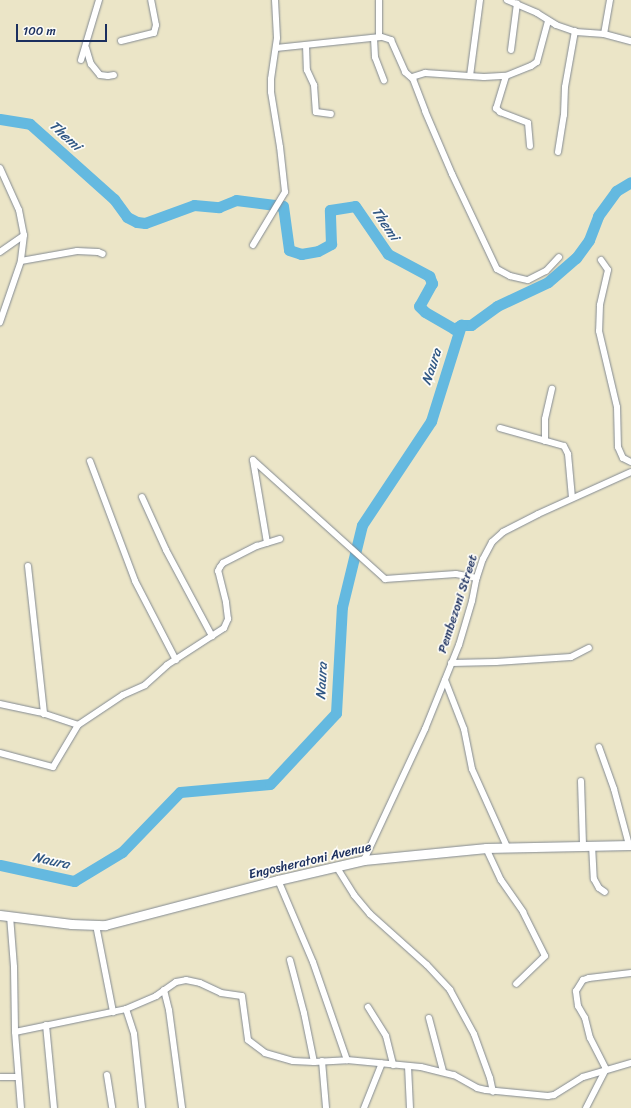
<!DOCTYPE html>
<style>
body{margin:0}
#map{position:relative;width:631px;height:1108px;overflow:hidden;background:#ebe5c7;font-family:Sriracha,sans-serif}
div>[style]{position:absolute}
[style*='--x']{left:calc(var(--x)*1px);top:calc(var(--y)*1px);width:calc(var(--w)*1px);rotate:calc(var(--a)*1deg)}
.river>*{height:11px;margin:-5.5px;padding:0 5.5px;transform-origin:5.5px;border-radius:5.5px;background:#64b9e0}
.roads{filter:drop-shadow(0 0 1px #838a92) drop-shadow(0 0 1px #838a92)}
.street>*{height:6px;margin:-3px;padding:0 3px;transform-origin:3px;border-radius:3px;background:#fff}
.secondary>*{height:9px;margin:-4.5px;padding:0 4.5px;transform-origin:4.5px;border-radius:4.5px;background:#fff}
span{translate:-50% -50%;white-space:nowrap;text-align:center;line-height:1.15;-webkit-text-stroke:3.5px #fdfcf7;paint-order:stroke}
.street-label{font-size:13px;color:#1b2f5e}
.water-label{font-size:14px;color:#315885;font-style:italic}
.scale{position:absolute;left:16px;top:24px;width:91px;height:18px;box-sizing:border-box;border:2px solid #1b2f5e;border-top:0;padding-left:5px;font-size:12px;line-height:14px;white-space:nowrap;color:#1b2f5e;-webkit-text-stroke:3px #fdfcf7;paint-order:stroke}
</style>
<div id="map">
<div class="river">
<i style="--x:0;--y:119;--w:30;--a:9"></i>
<i style="--x:30;--y:124;--w:113;--a:41.8"></i>
<i style="--x:114;--y:199;--w:22;--a:54"></i>
<i style="--x:127;--y:217;--w:11;--a:27"></i>
<i style="--x:137;--y:222;--w:8;--a:7"></i>
<i style="--x:145;--y:223;--w:52;--a:-20.2"></i>
<i style="--x:194;--y:205;--w:25;--a:5"></i>
<i style="--x:219;--y:207;--w:18;--a:-22"></i>
<i style="--x:236;--y:200;--w:47;--a:7.3"></i>
<i style="--x:283;--y:206;--w:44;--a:82.2"></i>
<i style="--x:289;--y:250;--w:13;--a:18"></i>
<i style="--x:301;--y:254;--w:17;--a:-10"></i>
<i style="--x:318;--y:251;--w:15;--a:-28"></i>
<i style="--x:331;--y:244;--w:34;--a:-92"></i>
<i style="--x:330;--y:210;--w:25;--a:-9"></i>
<i style="--x:355;--y:206;--w:58;--a:55.5"></i>
<i style="--x:388;--y:254;--w:47;--a:28.2"></i>
<i style="--x:429;--y:276;--w:8;--a:67"></i>
<i style="--x:432;--y:283;--w:26;--a:119"></i>
<i style="--x:419;--y:306;--w:8;--a:45"></i>
<i style="--x:425;--y:312;--w:34;--a:30"></i>
<i style="--x:454;--y:329;--w:8;--a:-30"></i>
<i style="--x:461;--y:325;--w:10;--a:0"></i>
<i style="--x:471;--y:325;--w:32;--a:-36"></i>
<i style="--x:497;--y:306;--w:56;--a:-25.2"></i>
<i style="--x:548;--y:282;--w:37;--a:-41"></i>
<i style="--x:576;--y:258;--w:22;--a:-54"></i>
<i style="--x:589;--y:240;--w:26;--a:-69"></i>
<i style="--x:598;--y:216;--w:31;--a:-54"></i>
<i style="--x:616;--y:191;--w:17;--a:-31"></i>
<i style="--x:0;--y:865;--w:76;--a:12.2"></i>
<i style="--x:74;--y:881;--w:56;--a:-31.1"></i>
<i style="--x:122;--y:852;--w:83;--a:-46"></i>
<i style="--x:180;--y:792;--w:90;--a:-5.1"></i>
<i style="--x:270;--y:784;--w:97;--a:-47.1"></i>
<i style="--x:336;--y:713;--w:106;--a:-86.8"></i>
<i style="--x:342;--y:607;--w:84;--a:-76.3"></i>
<i style="--x:362;--y:525;--w:125;--a:-56.4"></i>
<i style="--x:431;--y:421;--w:101;--a:-72.6"></i>
</div>
<div class="roads">
<div class="street">
<i style="--x:379;--y:0;--w:36;--a:90"></i>
<i style="--x:379;--y:36;--w:13;--a:18"></i>
<i style="--x:391;--y:40;--w:35;--a:66"></i>
<i style="--x:405;--y:72;--w:11;--a:41"></i>
<i style="--x:413;--y:79;--w:34;--a:69"></i>
<i style="--x:425;--y:111;--w:69;--a:66.8"></i>
<i style="--x:452;--y:174;--w:105;--a:64.7"></i>
<i style="--x:497;--y:269;--w:15;--a:28"></i>
<i style="--x:510;--y:276;--w:18;--a:13"></i>
<i style="--x:528;--y:280;--w:20;--a:-27"></i>
<i style="--x:546;--y:271;--w:19;--a:-47"></i>
<i style="--x:507;--y:0;--w:33;--a:23"></i>
<i style="--x:537;--y:13;--w:22;--a:32"></i>
<i style="--x:556;--y:25;--w:21;--a:19"></i>
<i style="--x:576;--y:32;--w:28;--a:4"></i>
<i style="--x:604;--y:34;--w:28;--a:15"></i>
<i style="--x:604;--y:34;--w:35;--a:-80"></i>
<i style="--x:374;--y:38;--w:19;--a:87"></i>
<i style="--x:375;--y:57;--w:25;--a:69"></i>
<i style="--x:121;--y:41;--w:34;--a:-14"></i>
<i style="--x:154;--y:33;--w:8;--a:-76"></i>
<i style="--x:156;--y:25;--w:25;--a:-101"></i>
<i style="--x:306;--y:45;--w:25;--a:88"></i>
<i style="--x:307;--y:70;--w:17;--a:65"></i>
<i style="--x:314;--y:85;--w:27;--a:86"></i>
<i style="--x:316;--y:112;--w:15;--a:8"></i>
<i style="--x:86;--y:48;--w:17;--a:73"></i>
<i style="--x:91;--y:64;--w:14;--a:51"></i>
<i style="--x:100;--y:75;--w:8;--a:7"></i>
<i style="--x:108;--y:76;--w:6;--a:-9"></i>
<i style="--x:276;--y:48;--w:105;--a:-6"></i>
<i style="--x:511;--y:50;--w:47;--a:-82.7"></i>
<i style="--x:81;--y:60;--w:63;--a:-73.3"></i>
<i style="--x:470;--y:76;--w:77;--a:-82.5"></i>
<i style="--x:506;--y:76;--w:34;--a:107"></i>
<i style="--x:496;--y:108;--w:6;--a:45"></i>
<i style="--x:500;--y:112;--w:30;--a:21"></i>
<i style="--x:528;--y:123;--w:23;--a:85"></i>
<i style="--x:412;--y:77;--w:14;--a:-17"></i>
<i style="--x:425;--y:73;--w:59;--a:3.9"></i>
<i style="--x:484;--y:77;--w:22;--a:-3"></i>
<i style="--x:506;--y:76;--w:27;--a:-22"></i>
<i style="--x:531;--y:66;--w:7;--a:-34"></i>
<i style="--x:537;--y:62;--w:42;--a:-75"></i>
<i style="--x:558;--y:152;--w:37;--a:-81"></i>
<i style="--x:564;--y:115;--w:28;--a:-88"></i>
<i style="--x:565;--y:87;--w:57;--a:-79.9"></i>
<i style="--x:0;--y:168;--w:46;--a:65.7"></i>
<i style="--x:19;--y:210;--w:25;--a:79"></i>
<i style="--x:24;--y:235;--w:26;--a:97"></i>
<i style="--x:21;--y:261;--w:65;--a:109"></i>
<i style="--x:253;--y:245;--w:62;--a:-58.9"></i>
<i style="--x:285;--y:192;--w:45;--a:-96.3"></i>
<i style="--x:280;--y:147;--w:56;--a:-99.3"></i>
<i style="--x:271;--y:92;--w:13;--a:-90"></i>
<i style="--x:271;--y:79;--w:41;--a:-81.7"></i>
<i style="--x:277;--y:38;--w:38;--a:-93"></i>
<i style="--x:0;--y:252;--w:29;--a:-35"></i>
<i style="--x:601;--y:260;--w:12;--a:55"></i>
<i style="--x:608;--y:270;--w:36;--a:103"></i>
<i style="--x:600;--y:305;--w:26;--a:92"></i>
<i style="--x:599;--y:331;--w:78;--a:76.7"></i>
<i style="--x:617;--y:407;--w:40;--a:88.6"></i>
<i style="--x:618;--y:447;--w:12;--a:66"></i>
<i style="--x:623;--y:458;--w:9;--a:27"></i>
<i style="--x:21;--y:261;--w:57;--a:-10.1"></i>
<i style="--x:77;--y:251;--w:21;--a:3"></i>
<i style="--x:98;--y:252;--w:5;--a:22"></i>
<i style="--x:500;--y:428;--w:66;--a:15.7"></i>
<i style="--x:564;--y:446;--w:9;--a:63"></i>
<i style="--x:568;--y:454;--w:44;--a:84.8"></i>
<i style="--x:545;--y:441;--w:22;--a:-90"></i>
<i style="--x:545;--y:419;--w:31;--a:-77"></i>
<i style="--x:253;--y:460;--w:178;--a:42"></i>
<i style="--x:385;--y:579;--w:71;--a:-4"></i>
<i style="--x:456;--y:574;--w:21;--a:11"></i>
<i style="--x:253;--y:460;--w:84;--a:80.4"></i>
<i style="--x:90;--y:461;--w:128;--a:69.4"></i>
<i style="--x:135;--y:581;--w:89;--a:62.6"></i>
<i style="--x:142;--y:497;--w:58;--a:65.6"></i>
<i style="--x:166;--y:550;--w:98;--a:61.9"></i>
<i style="--x:28;--y:566;--w:149;--a:83.8"></i>
<i style="--x:451;--y:663;--w:45;--a:-1.3"></i>
<i style="--x:496;--y:662;--w:75;--a:-3.8"></i>
<i style="--x:571;--y:657;--w:20;--a:-27"></i>
<i style="--x:445;--y:680;--w:53;--a:68.8"></i>
<i style="--x:464;--y:729;--w:41;--a:78.7"></i>
<i style="--x:472;--y:769;--w:85;--a:65.8"></i>
<i style="--x:0;--y:704;--w:40;--a:12"></i>
<i style="--x:39;--y:712;--w:41;--a:18.4"></i>
<i style="--x:599;--y:747;--w:45;--a:70.3"></i>
<i style="--x:614;--y:789;--w:58;--a:75"></i>
<i style="--x:0;--y:753;--w:55;--a:14.8"></i>
<i style="--x:53;--y:767;--w:49;--a:-59.2"></i>
<i style="--x:78;--y:725;--w:54;--a:-33.7"></i>
<i style="--x:123;--y:695;--w:24;--a:-24"></i>
<i style="--x:145;--y:685;--w:30;--a:-42"></i>
<i style="--x:167;--y:665;--w:68;--a:-33"></i>
<i style="--x:224;--y:628;--w:10;--a:-66"></i>
<i style="--x:228;--y:619;--w:17;--a:-97"></i>
<i style="--x:226;--y:602;--w:32;--a:-104"></i>
<i style="--x:218;--y:571;--w:4;--a:-63"></i>
<i style="--x:220;--y:567;--w:5;--a:-53"></i>
<i style="--x:223;--y:563;--w:38;--a:-27"></i>
<i style="--x:257;--y:546;--w:24;--a:-17"></i>
<i style="--x:581;--y:781;--w:64;--a:88.2"></i>
<i style="--x:592;--y:845;--w:34;--a:87"></i>
<i style="--x:594;--y:879;--w:10;--a:61"></i>
<i style="--x:599;--y:888;--w:7;--a:34"></i>
<i style="--x:486;--y:848;--w:35;--a:65"></i>
<i style="--x:501;--y:880;--w:39;--a:55"></i>
<i style="--x:523;--y:912;--w:49;--a:63.4"></i>
<i style="--x:545;--y:956;--w:40;--a:136"></i>
<i style="--x:364;--y:860;--w:145;--a:-65"></i>
<i style="--x:425;--y:729;--w:91;--a:-68"></i>
<i style="--x:459;--y:645;--w:46;--a:-73.5"></i>
<i style="--x:472;--y:601;--w:21;--a:-79"></i>
<i style="--x:476;--y:580;--w:22;--a:-72"></i>
<i style="--x:483;--y:559;--w:19;--a:-62"></i>
<i style="--x:492;--y:542;--w:15;--a:-42"></i>
<i style="--x:503;--y:532;--w:39;--a:-27"></i>
<i style="--x:538;--y:514;--w:102;--a:-24.3"></i>
<i style="--x:336;--y:866;--w:34;--a:58"></i>
<i style="--x:354;--y:895;--w:25;--a:50"></i>
<i style="--x:370;--y:914;--w:76;--a:41.8"></i>
<i style="--x:427;--y:965;--w:34;--a:47"></i>
<i style="--x:450;--y:990;--w:50;--a:61.4"></i>
<i style="--x:474;--y:1034;--w:47;--a:70"></i>
<i style="--x:490;--y:1078;--w:14;--a:78"></i>
<i style="--x:278;--y:880;--w:89;--a:66.9"></i>
<i style="--x:313;--y:962;--w:104;--a:70.9"></i>
<i style="--x:10;--y:916;--w:51;--a:85.5"></i>
<i style="--x:14;--y:967;--w:65;--a:89.1"></i>
<i style="--x:15;--y:1032;--w:76;--a:85.5"></i>
<i style="--x:96;--y:925;--w:89;--a:78.9"></i>
<i style="--x:290;--y:960;--w:55;--a:75.2"></i>
<i style="--x:304;--y:1013;--w:50;--a:78.5"></i>
<i style="--x:164;--y:990;--w:21;--a:76"></i>
<i style="--x:169;--y:1010;--w:99;--a:82.4"></i>
<i style="--x:368;--y:1007;--w:34;--a:58"></i>
<i style="--x:386;--y:1036;--w:30;--a:76"></i>
<i style="--x:126;--y:1009;--w:26;--a:72"></i>
<i style="--x:134;--y:1034;--w:74;--a:83.8"></i>
<i style="--x:429;--y:1018;--w:55;--a:75.2"></i>
<i style="--x:46;--y:1025;--w:83;--a:84.5"></i>
<i style="--x:15;--y:1032;--w:113;--a:-11.7"></i>
<i style="--x:126;--y:1009;--w:33;--a:-23"></i>
<i style="--x:156;--y:996;--w:24;--a:-35"></i>
<i style="--x:176;--y:982;--w:10;--a:-11"></i>
<i style="--x:186;--y:980;--w:14;--a:12"></i>
<i style="--x:200;--y:983;--w:23;--a:25"></i>
<i style="--x:221;--y:993;--w:21;--a:8"></i>
<i style="--x:242;--y:996;--w:44;--a:82.2"></i>
<i style="--x:248;--y:1040;--w:21;--a:37"></i>
<i style="--x:265;--y:1053;--w:29;--a:16"></i>
<i style="--x:293;--y:1061;--w:21;--a:3"></i>
<i style="--x:314;--y:1062;--w:33;--a:-3"></i>
<i style="--x:347;--y:1060;--w:74;--a:5.4"></i>
<i style="--x:421;--y:1067;--w:34;--a:14"></i>
<i style="--x:454;--y:1075;--w:26;--a:29"></i>
<i style="--x:477;--y:1088;--w:9;--a:13"></i>
<i style="--x:486;--y:1090;--w:62;--a:5.5"></i>
<i style="--x:548;--y:1096;--w:6;--a:-9"></i>
<i style="--x:554;--y:1095;--w:34;--a:-32"></i>
<i style="--x:583;--y:1077;--w:50;--a:-16.3"></i>
<i style="--x:322;--y:1061;--w:47;--a:85.1"></i>
<i style="--x:408;--y:1066;--w:42;--a:87.3"></i>
<i style="--x:107;--y:1075;--w:33;--a:81"></i>
<i style="--x:0;--y:1077;--w:18;--a:0"></i>
<i style="--x:364;--y:1108;--w:48;--a:-68.2"></i>
<i style="--x:586;--y:1108;--w:44;--a:-62.9"></i>
<i style="--x:606;--y:1069;--w:35;--a:-117"></i>
<i style="--x:590;--y:1038;--w:21;--a:-104"></i>
<i style="--x:585;--y:1018;--w:14;--a:-120"></i>
<i style="--x:578;--y:1006;--w:15;--a:-98"></i>
<i style="--x:576;--y:991;--w:13;--a:-58"></i>
<i style="--x:583;--y:980;--w:6;--a:-18"></i>
<i style="--x:589;--y:978;--w:42;--a:-6.8"></i>
</div>
<div class="secondary">
<i style="--x:0;--y:915;--w:72;--a:7.2"></i>
<i style="--x:71;--y:924;--w:34;--a:2"></i>
<i style="--x:105;--y:925;--w:179;--a:-14.6"></i>
<i style="--x:278;--y:880;--w:88;--a:-13.1"></i>
<i style="--x:364;--y:860;--w:123;--a:-5.6"></i>
<i style="--x:486;--y:848;--w:145;--a:-1.2"></i>
</div>
</div>
<div class="street-label">
<span style="left:458px;top:604px;rotate:-72deg">Pembezoni Street</span>
<span style="left:310px;top:861px;rotate:-13deg">Engosheratoni Avenue</span>
</div>
<div class="water-label">
<span style="left:65px;top:136px;rotate:42deg">Themi</span>
<span style="left:385px;top:224px;rotate:56deg">Themi</span>
<span style="left:432px;top:367px;rotate:-72deg">Naura</span>
<span style="left:322px;top:681px;rotate:-87deg">Naura</span>
<span style="left:51px;top:861px;rotate:12deg">Naura</span>
</div>
<div class="scale">100 m</div>
</div>
